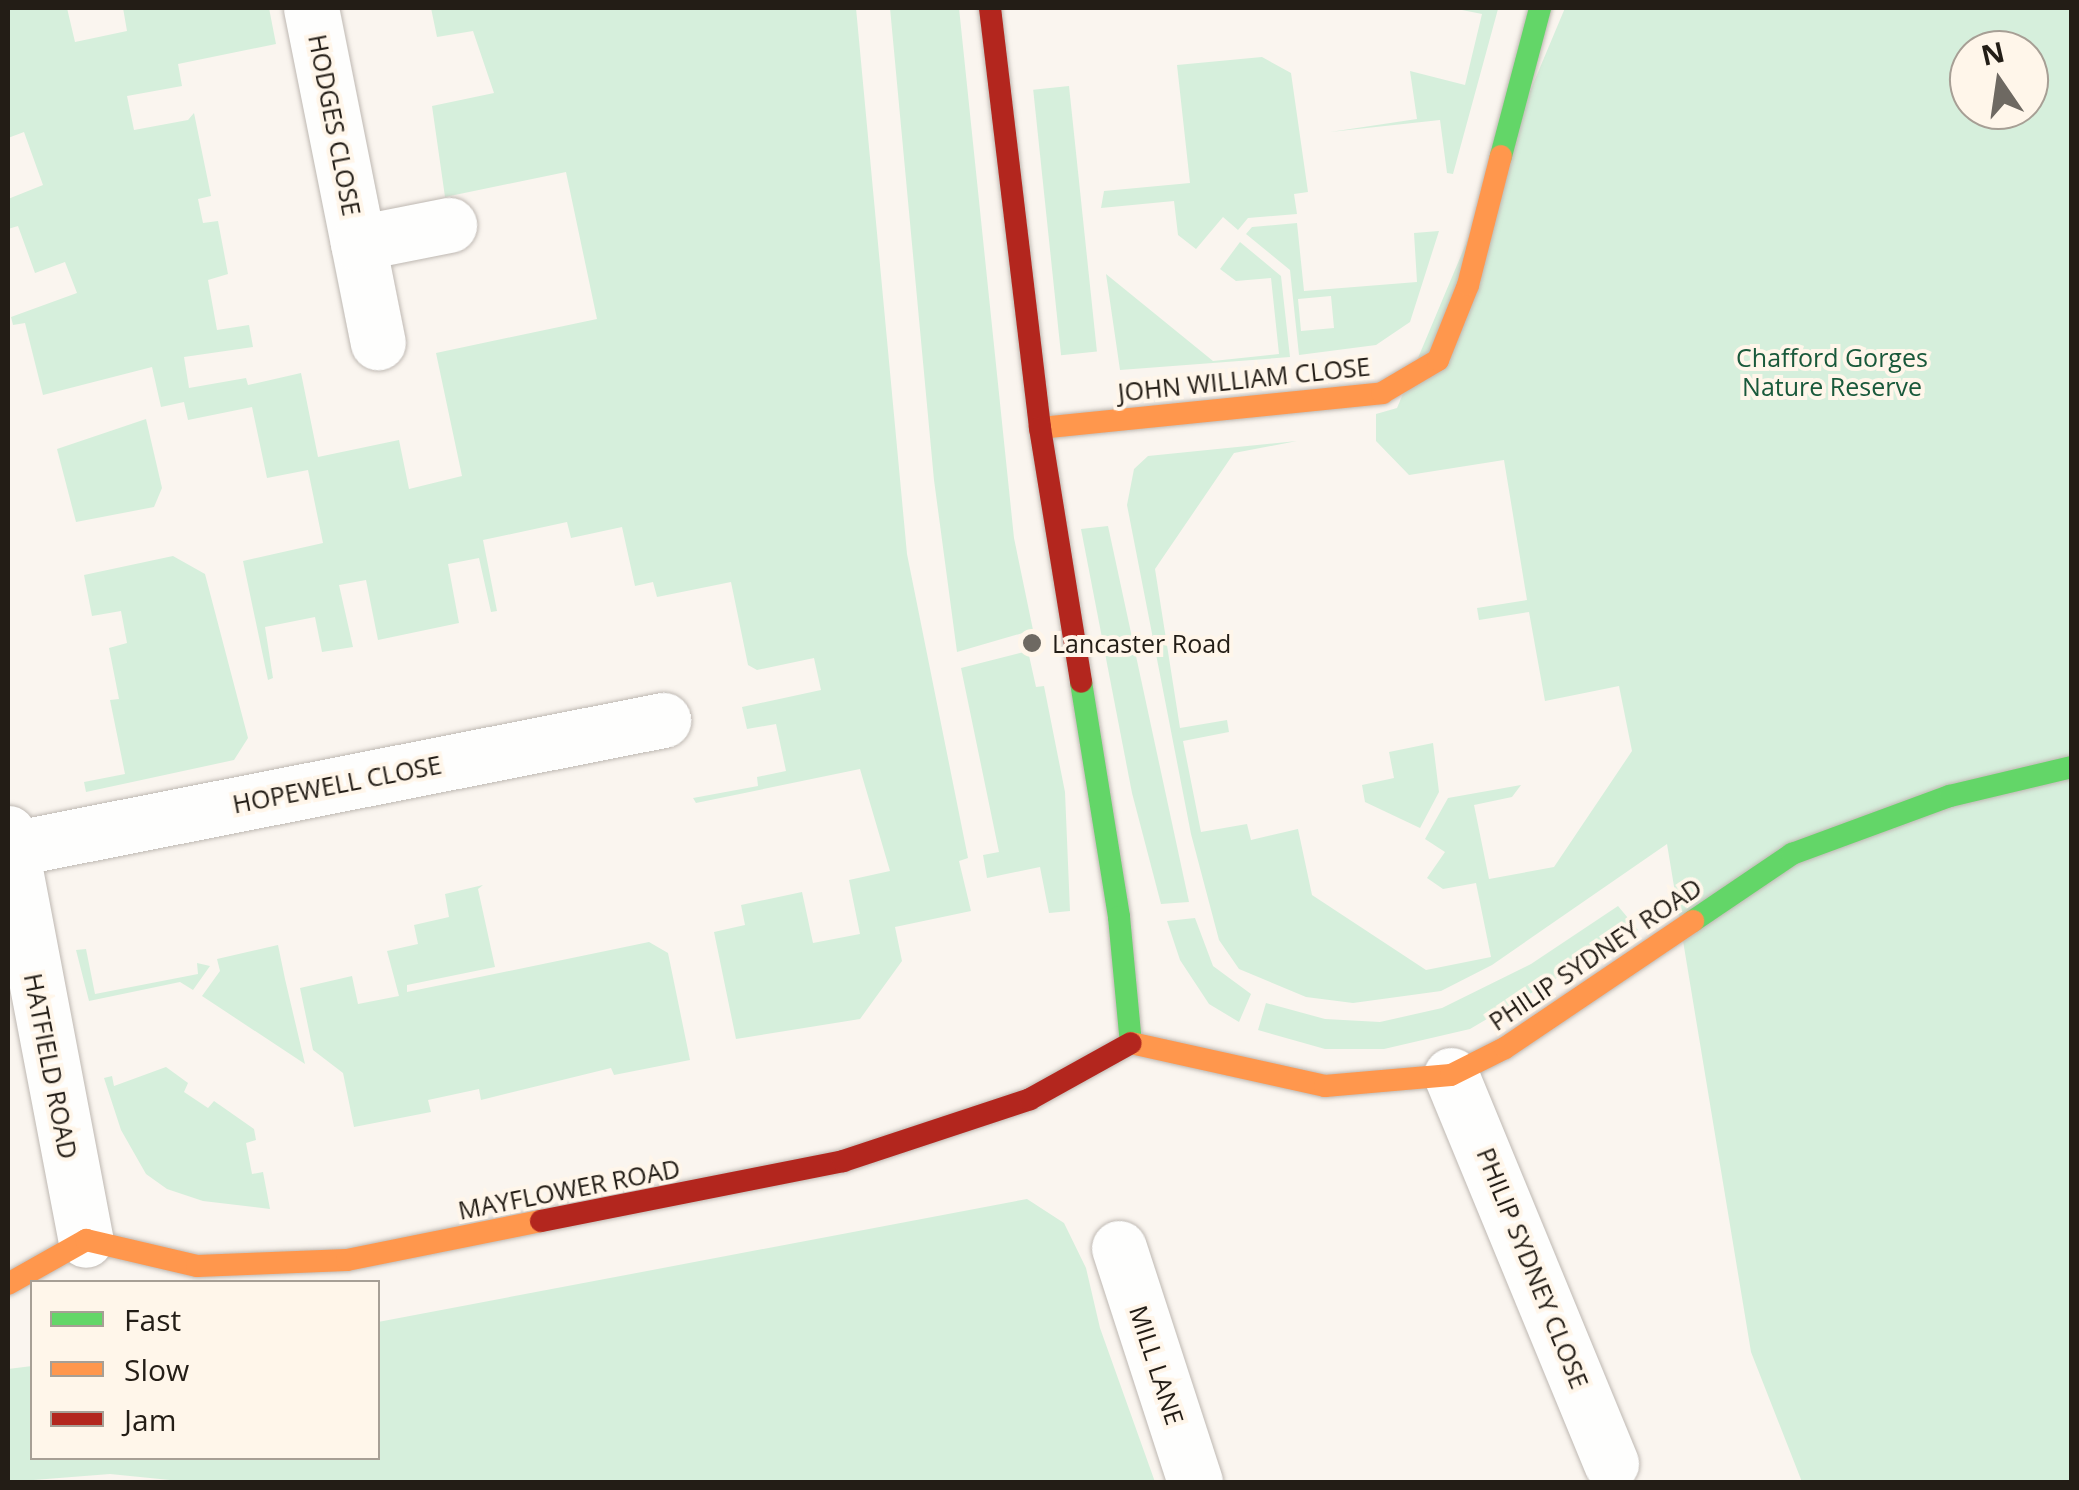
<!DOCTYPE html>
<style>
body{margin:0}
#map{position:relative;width:2079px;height:1490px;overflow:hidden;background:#faf5ef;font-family:"Open Sans",sans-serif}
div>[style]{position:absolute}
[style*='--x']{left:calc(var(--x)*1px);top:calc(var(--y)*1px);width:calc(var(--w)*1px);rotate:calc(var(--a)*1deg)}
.green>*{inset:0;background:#d6efdc;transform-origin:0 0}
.roads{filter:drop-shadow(0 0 2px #beb8b2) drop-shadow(0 0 2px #beb8b2)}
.street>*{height:55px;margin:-27.5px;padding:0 27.5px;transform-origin:27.5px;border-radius:27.5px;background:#fefefd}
.fast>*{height:22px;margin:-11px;padding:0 11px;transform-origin:11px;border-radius:11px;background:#63d668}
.slow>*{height:22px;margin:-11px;padding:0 11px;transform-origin:11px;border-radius:11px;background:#ff974d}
.jam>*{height:22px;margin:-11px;padding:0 11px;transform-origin:11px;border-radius:11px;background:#b3261e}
.dots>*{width:28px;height:28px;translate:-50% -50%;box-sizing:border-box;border:5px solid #fff6ea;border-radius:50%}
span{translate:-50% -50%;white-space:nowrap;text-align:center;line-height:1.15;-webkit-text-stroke:8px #fff6ea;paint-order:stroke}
.street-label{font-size:25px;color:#231d16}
.park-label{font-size:25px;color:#19593b}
.poi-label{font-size:25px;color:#231d16}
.left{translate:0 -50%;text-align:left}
.frame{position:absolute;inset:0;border:10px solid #231d16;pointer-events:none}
.legend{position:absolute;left:30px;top:1280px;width:350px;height:180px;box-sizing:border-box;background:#fff6ea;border:2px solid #a79f95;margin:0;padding:12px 18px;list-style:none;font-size:30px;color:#231d16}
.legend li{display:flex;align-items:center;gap:20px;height:50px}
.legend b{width:50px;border:2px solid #a79f95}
.north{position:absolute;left:1949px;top:30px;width:100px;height:100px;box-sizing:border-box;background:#fff6ea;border:2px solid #a79f95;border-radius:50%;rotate:347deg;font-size:28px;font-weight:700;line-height:40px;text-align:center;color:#231d16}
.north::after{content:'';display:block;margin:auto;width:35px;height:45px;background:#6e6962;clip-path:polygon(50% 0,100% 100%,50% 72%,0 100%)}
</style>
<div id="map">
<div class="green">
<i style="clip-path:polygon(8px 8px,67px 8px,75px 42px,127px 31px,123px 8px,269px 8px,276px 44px,178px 64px,182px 86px,127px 96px,134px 130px,188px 120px,194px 113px,211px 196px,198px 199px,203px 223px,218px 221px,228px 274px,208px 280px,217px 330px,249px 325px,253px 347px,184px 357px,189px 388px,246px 378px,248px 385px,301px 373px,318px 457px,399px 440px,409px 489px,462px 476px,436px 353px,597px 319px,566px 172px,445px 197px,432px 106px,494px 93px,473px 31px,437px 37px,431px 8px,856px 8px,907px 554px,968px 858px,959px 861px,971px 911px,895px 927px,902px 961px,860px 1019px,736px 1039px,714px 932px,745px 925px,741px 905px,802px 892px,813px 943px,860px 934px,849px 880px,890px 871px,860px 769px,696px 803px,693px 798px,758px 786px,757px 777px,786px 771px,776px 724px,747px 729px,742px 707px,821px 690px,814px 658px,757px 670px,748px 665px,731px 582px,657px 597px,653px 582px,635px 586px,622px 527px,571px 538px,567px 522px,483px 540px,497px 611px,491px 612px,479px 558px,448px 564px,459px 623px,378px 640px,366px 580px,339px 585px,353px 647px,322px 652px,315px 617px,265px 627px,273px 678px,268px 680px,243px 561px,323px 543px,308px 470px,267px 478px,252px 407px,188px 420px,184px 402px,161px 407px,152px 367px,43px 395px,25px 323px,13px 325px,11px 317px,77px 293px,65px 262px,35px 273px,18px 226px,8px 229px,8px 199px,43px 185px,24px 132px,8px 138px)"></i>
<i style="clip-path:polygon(890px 8px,959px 8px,1014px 538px,1033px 630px,957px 652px,934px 480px)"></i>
<i style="clip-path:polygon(1452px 8px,1498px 9px,1453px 174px,1447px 173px,1440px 120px,1330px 132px,1417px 119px,1410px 71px,1465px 85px,1482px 14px)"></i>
<i style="clip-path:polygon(evenodd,1565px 8px,2071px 8px,2071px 1482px,1802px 1482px,1751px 1352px,1667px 844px,1492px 965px,1441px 991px,1353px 1003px,1306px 997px,1239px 969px,1219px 940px,1191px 834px,1127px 505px,1134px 469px,1148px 456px,1297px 441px,1234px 453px,1155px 569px,1180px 728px,1227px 720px,1229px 732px,1183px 741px,1201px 832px,1247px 824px,1251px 840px,1298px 829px,1312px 895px,1426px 970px,1491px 957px,1476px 883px,1443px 889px,1427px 878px,1445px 852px,1425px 839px,1448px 798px,1521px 785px,1512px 797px,1474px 805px,1489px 879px,1554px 867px,1632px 751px,1619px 686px,1545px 701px,1529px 612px,1479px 620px,1477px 608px,1527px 600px,1504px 460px,1409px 475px,1376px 441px,1376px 414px,1397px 408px,1565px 8px,1969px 50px,2029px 50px,2029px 110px,1969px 110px,1969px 50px)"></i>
<i style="clip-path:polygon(1262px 57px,1291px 73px,1308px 192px,1294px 194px,1297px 214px,1248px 218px,1238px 230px,1223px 217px,1196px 249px,1178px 235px,1174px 201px,1101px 208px,1104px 191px,1190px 183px,1177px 65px)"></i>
<i style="left:1069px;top:86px;width:267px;height:36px;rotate:84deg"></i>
<i style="clip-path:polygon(evenodd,1297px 223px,1304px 291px,1417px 282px,1414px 233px,1439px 231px,1410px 322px,1376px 345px,1299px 355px,1290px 270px,1246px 234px,1252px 227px,1297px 223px,1331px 296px,1334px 328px,1301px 331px,1298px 299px,1331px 296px)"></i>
<i style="clip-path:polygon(1240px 242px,1281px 276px,1290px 357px,1120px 370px,1106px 274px,1213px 361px,1279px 354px,1271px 278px,1236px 281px,1220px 269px)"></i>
<i style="clip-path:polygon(146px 419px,162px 488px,154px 507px,76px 522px,57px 449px)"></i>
<i style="clip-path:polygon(1108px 526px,1189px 902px,1161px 904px,1132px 793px,1081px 529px)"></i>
<i style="clip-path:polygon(173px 556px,205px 574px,248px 738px,234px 760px,86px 792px,84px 782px,125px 774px,110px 700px,119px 699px,109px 648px,127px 643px,121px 611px,92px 616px,84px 575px)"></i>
<i style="clip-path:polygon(1028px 651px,1036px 687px,1044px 686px,1065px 792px,1070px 911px,1049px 913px,1040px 867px,987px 878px,983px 855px,999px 852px,961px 668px)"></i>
<i style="clip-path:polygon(1433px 743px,1439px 792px,1420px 828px,1365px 802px,1362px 785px,1394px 778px,1389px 752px)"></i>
<i style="clip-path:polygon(483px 885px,478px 889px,495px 967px,407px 985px,407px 992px,649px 942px,668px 953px,690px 1060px,614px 1075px,611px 1068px,481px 1100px,479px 1089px,428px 1100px,431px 1112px,354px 1127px,343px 1073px,313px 1050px,300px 988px,352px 976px,358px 1004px,399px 996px,387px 951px,418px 944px,414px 925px,449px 917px,445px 894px)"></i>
<i style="clip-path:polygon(1618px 906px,1638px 930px,1470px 1029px,1384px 1049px,1325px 1049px,1258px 1030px,1266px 1003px,1325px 1019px,1380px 1022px,1442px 1008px,1531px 964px)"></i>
<i style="clip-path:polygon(1195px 918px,1213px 966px,1251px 994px,1239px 1022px,1209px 1004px,1180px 960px,1167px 921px)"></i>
<i style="clip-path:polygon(278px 945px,285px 979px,305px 1064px,202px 996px,220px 971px,217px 959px)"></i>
<i style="clip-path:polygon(86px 949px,95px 994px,198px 974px,197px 963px,210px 966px,193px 990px,180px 982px,89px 1001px,76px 950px)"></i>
<i style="clip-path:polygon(166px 1067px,188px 1083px,184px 1092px,208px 1108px,214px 1101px,254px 1129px,256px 1140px,246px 1143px,252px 1174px,263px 1172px,270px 1209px,203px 1201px,167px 1189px,146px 1174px,121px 1130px,104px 1078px,112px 1076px,114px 1086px)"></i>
<i style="clip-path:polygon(1027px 1199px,1064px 1223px,1086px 1268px,1100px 1328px,1155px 1482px,190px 1482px,110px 1474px,8px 1482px,8px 1369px,32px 1366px,32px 1458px,378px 1458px,378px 1322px)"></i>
</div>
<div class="roads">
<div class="street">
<i style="--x:311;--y:8;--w:341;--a:78.7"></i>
<i style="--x:358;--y:243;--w:93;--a:-11.2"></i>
<i style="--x:8;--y:833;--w:414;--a:79.2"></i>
<i style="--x:11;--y:849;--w:665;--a:-11.19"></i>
<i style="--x:1451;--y:1075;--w:420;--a:67.6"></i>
<i style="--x:1119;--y:1248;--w:246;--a:72"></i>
</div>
<div class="fast">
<i style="--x:1501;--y:156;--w:153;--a:-75.2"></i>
<i style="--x:1081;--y:682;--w:238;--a:80.8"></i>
<i style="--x:1119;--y:917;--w:127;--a:84.6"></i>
<i style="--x:1693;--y:921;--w:120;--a:-34.1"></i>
<i style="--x:1792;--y:854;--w:168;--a:-20.2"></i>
<i style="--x:1950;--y:796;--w:125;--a:-13.4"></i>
</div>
<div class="slow">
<i style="--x:1040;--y:428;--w:344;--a:-5.8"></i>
<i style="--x:1382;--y:393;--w:65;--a:-30.5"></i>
<i style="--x:1438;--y:360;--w:81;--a:-68.2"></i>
<i style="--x:1468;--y:285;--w:133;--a:-75.7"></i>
<i style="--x:1131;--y:1043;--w:199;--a:12.5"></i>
<i style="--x:1325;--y:1086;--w:126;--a:-5"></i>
<i style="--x:1451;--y:1075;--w:60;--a:-26.6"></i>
<i style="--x:1505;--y:1048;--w:227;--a:-34"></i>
<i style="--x:8;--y:1284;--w:90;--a:-29.4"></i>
<i style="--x:86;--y:1240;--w:114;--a:13.2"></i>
<i style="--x:197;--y:1266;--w:150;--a:-2.3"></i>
<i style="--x:347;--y:1260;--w:198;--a:-11.4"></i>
</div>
<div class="jam">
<i style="--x:990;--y:8;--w:423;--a:83.2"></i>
<i style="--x:1040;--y:428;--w:257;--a:80.8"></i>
<i style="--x:541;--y:1221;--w:308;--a:-11.2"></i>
<i style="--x:843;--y:1161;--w:197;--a:-18.3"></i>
<i style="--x:1030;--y:1099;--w:115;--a:-29"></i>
</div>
</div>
<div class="dots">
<i style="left:1032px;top:643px;background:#6e6962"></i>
</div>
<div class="street-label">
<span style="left:335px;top:125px;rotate:79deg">HODGES CLOSE</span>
<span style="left:1244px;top:379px;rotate:-6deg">JOHN WILLIAM CLOSE</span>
<span style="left:337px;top:784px;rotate:-11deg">HOPEWELL CLOSE</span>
<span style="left:1595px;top:954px;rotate:-34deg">PHILIP SYDNEY ROAD</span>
<span style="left:51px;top:1066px;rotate:79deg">HATFIELD ROAD</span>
<span style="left:569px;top:1189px;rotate:-11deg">MAYFLOWER ROAD</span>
<span style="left:1533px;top:1268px;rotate:68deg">PHILIP SYDNEY CLOSE</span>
<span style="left:1157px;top:1365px;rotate:72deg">MILL LANE</span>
</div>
<div class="park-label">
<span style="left:1832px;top:372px">Chafford Gorges<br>Nature Reserve</span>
</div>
<div class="poi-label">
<span class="left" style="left:1052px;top:643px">Lancaster Road</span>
</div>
<div class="frame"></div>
<ul class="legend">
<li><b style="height:12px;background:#63d668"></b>Fast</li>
<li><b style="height:12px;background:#ff974d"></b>Slow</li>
<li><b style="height:12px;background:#b3261e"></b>Jam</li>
</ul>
<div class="north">N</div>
</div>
